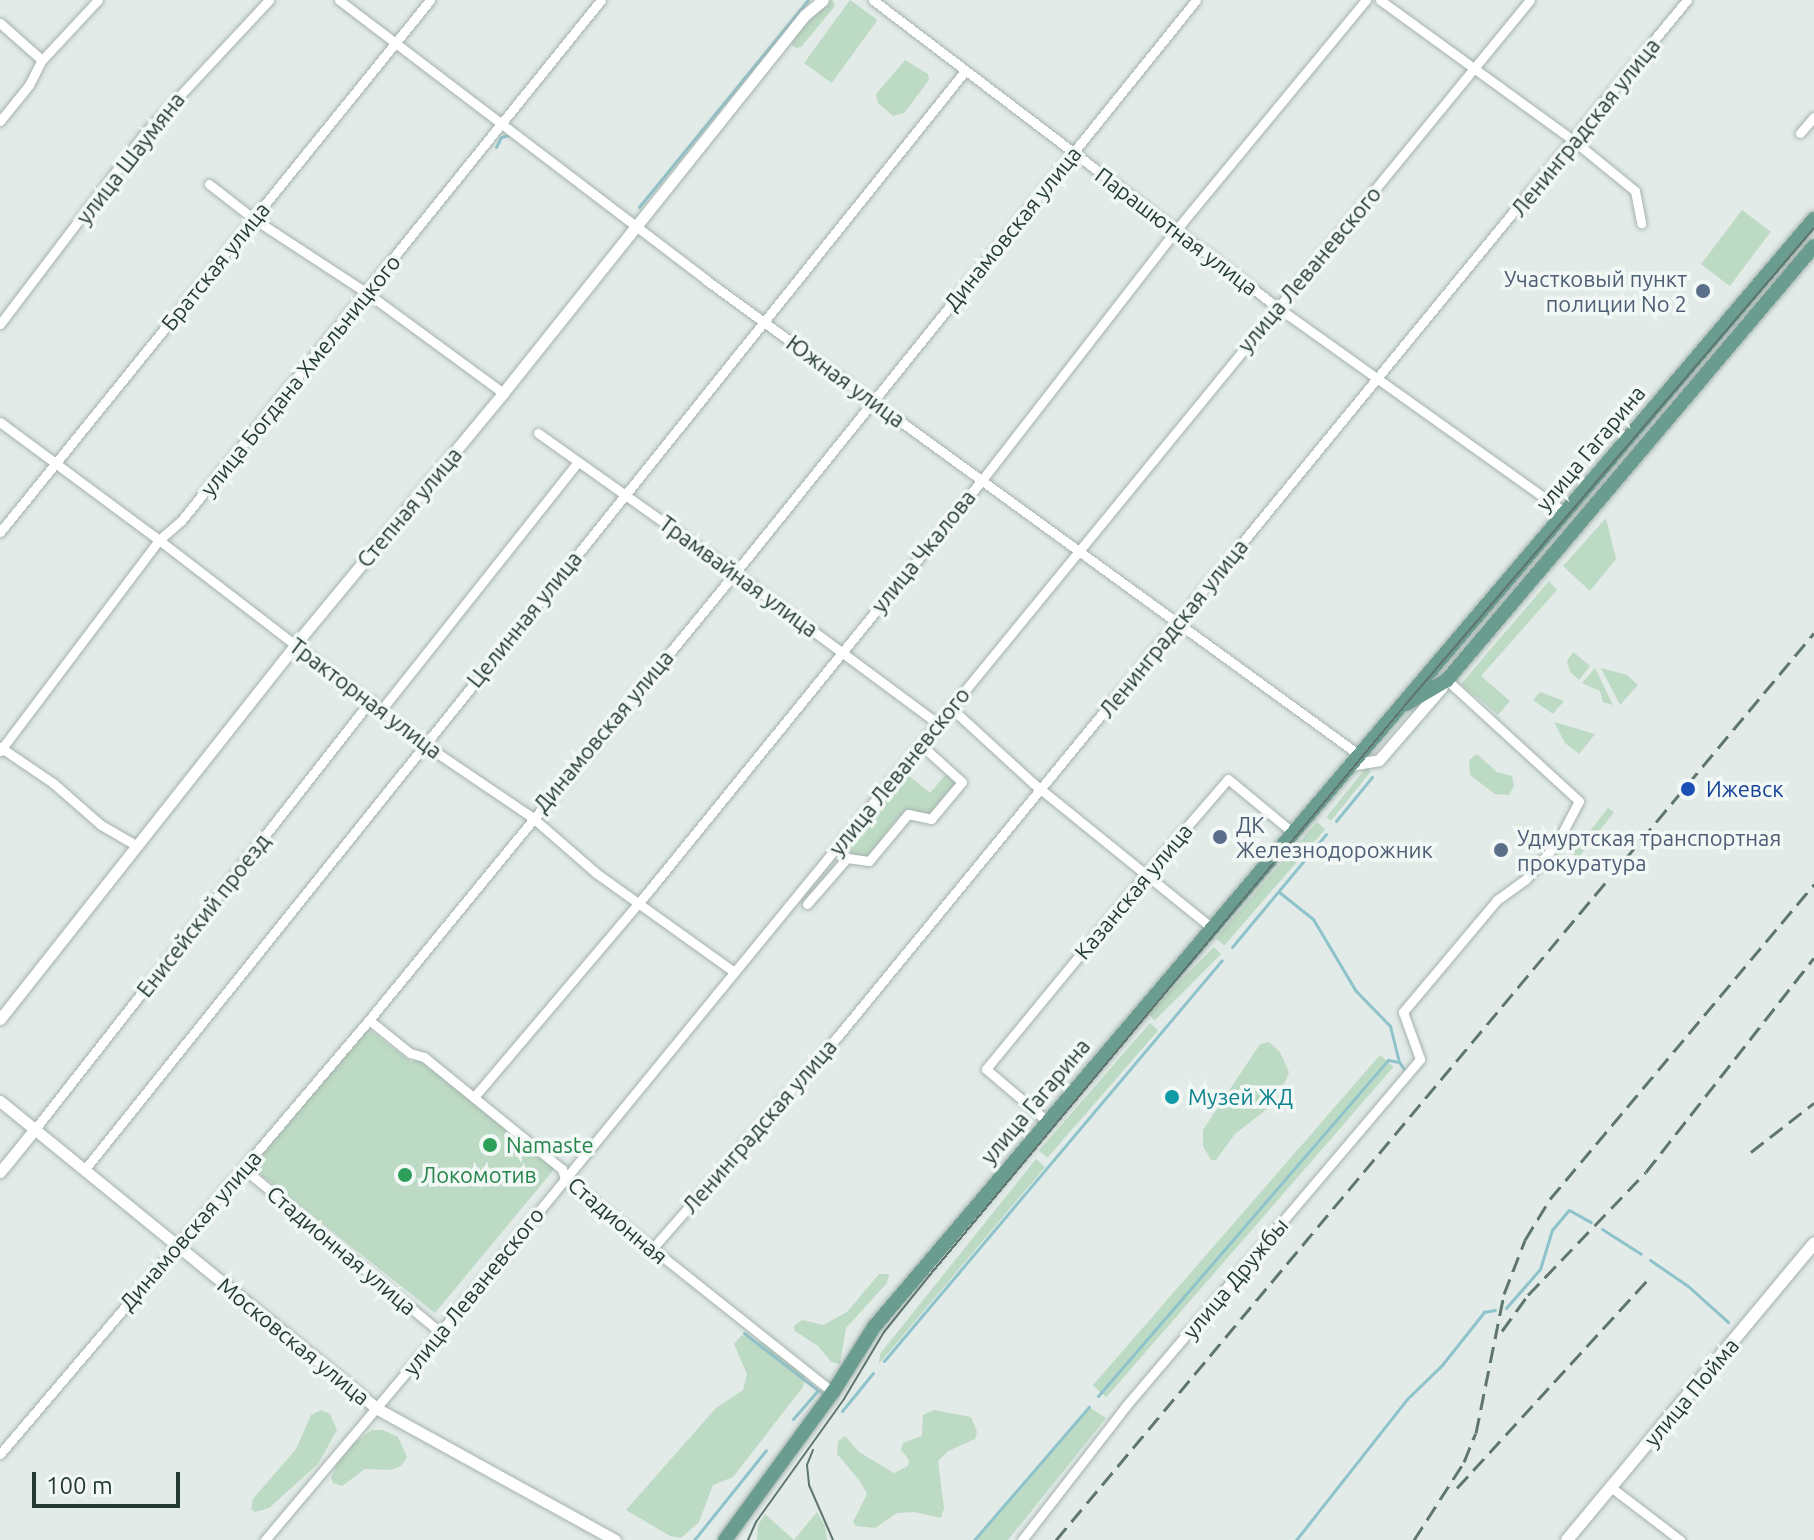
<!DOCTYPE html>
<meta charset="utf-8">
<style>
body{margin:0}
#map{position:relative;width:1814px;height:1540px;overflow:hidden;background:#e2ebe7;font-family:Ubuntu,sans-serif}
div>[style]{position:absolute}
[style*='--x']{left:calc(var(--x)*1px);top:calc(var(--y)*1px);width:calc(var(--w)*1px);rotate:calc(var(--a)*1deg)}
.green>*{inset:0;background:#bddac4;transform-origin:0 0}
.stream>*{height:3px;margin:-1.5px;padding:0 1.5px;transform-origin:1.5px;border-radius:1.5px;background:#8ec3cb}
.roads{filter:drop-shadow(0 0 2px #a5b2ae) drop-shadow(0 0 2px #a5b2ae)}
.minor>*{height:9px;margin:-4.5px;padding:0 4.5px;transform-origin:4.5px;border-radius:4.5px;background:#fff}
.tertiary>*{height:11px;margin:-5.5px;padding:0 5.5px;transform-origin:5.5px;border-radius:5.5px;background:#fff}
.secondary>*{height:12px;margin:-6px;padding:0 6px;transform-origin:6px;border-radius:6px;background:#fff}
.primary>*{height:14px;margin:-7px;padding:0 7px;transform-origin:7px;border-radius:7px;background:#6a9d8f}
.tram>*{height:2px;margin:-1px;padding:0 1px;transform-origin:1px;border-radius:1px;background:#5e766f}
.rail>*{height:3px;margin-top:-1.5px;transform-origin:0;background:repeating-linear-gradient(90deg,#5e766f 0 16px,transparent 0 24px)}
.dots>*{width:22px;height:22px;translate:-50% -50%;box-sizing:border-box;border:4px solid #f2f8f5;border-radius:50%}
span{translate:-50% -50%;white-space:nowrap;text-align:center;line-height:1.15;-webkit-text-stroke:7px #f2f8f5;paint-order:stroke}
.street-label{font-size:22px;color:#243a34}
.service-label{font-size:22px;color:#4e5e75}
.right{translate:-100% -50%;text-align:right}
.left{translate:0 -50%;text-align:left}
.transit-label{font-size:22px;color:#164399}
.culture-label{font-size:22px;color:#0d838f}
.leisure-label{font-size:22px;color:#27864d}
.scale{position:absolute;left:32px;top:1472px;width:148px;height:36px;box-sizing:border-box;border:4px solid #243a34;border-top:0;padding-left:10px;font-size:24px;line-height:28px;white-space:nowrap;color:#243a34;-webkit-text-stroke:6px #f2f8f5;paint-order:stroke}
</style>
<div id="map">
<div class="green">
<i style="clip-path:polygon(832px 0,835px 6px,801px 47px,796px 48px,792px 45px,796px 35px,825px 3px)"></i>
<i style="left:850px;top:0;width:34px;height:78px;rotate:36deg"></i>
<i style="clip-path:polygon(905px 60px,928px 74px,929px 80px,904px 113px,893px 116px,878px 103px,876px 94px)"></i>
<i style="left:1742px;top:210px;width:36px;height:68px;rotate:37deg"></i>
<i style="clip-path:polygon(1606px 518px,1616px 559px,1590px 591px,1563px 566px)"></i>
<i style="clip-path:polygon(1549px 581px,1557px 590px,1481px 676px,1510px 701px,1498px 715px,1461px 684px)"></i>
<i style="clip-path:polygon(1573px 652px,1590px 666px,1579px 680px,1570px 672px,1567px 661px)"></i>
<i style="clip-path:polygon(1595px 668px,1613px 705px,1603px 702px,1600px 691px,1582px 683px)"></i>
<i style="clip-path:polygon(1601px 668px,1627px 675px,1638px 685px,1620px 705px)"></i>
<i style="clip-path:polygon(1540px 692px,1564px 701px,1553px 714px,1533px 700px)"></i>
<i style="clip-path:polygon(1554px 722px,1595px 734px,1579px 754px,1565px 743px)"></i>
<i style="clip-path:polygon(1477px 754px,1497px 772px,1512px 776px,1514px 786px,1509px 795px,1495px 794px,1470px 775px,1469px 760px)"></i>
<i style="left:1366px;top:768px;width:6px;height:63px;rotate:39deg"></i>
<i style="clip-path:polygon(948px 772px,958px 781px,928px 816px,899px 816px,868px 857px,855px 855px,846px 848px,907px 774px,930px 793px)"></i>
<i style="clip-path:polygon(1608px 808px,1614px 812px,1578px 858px,1564px 847px,1566px 843px,1575px 850px)"></i>
<i style="left:1317px;top:822px;width:11px;height:154px;rotate:41deg"></i>
<i style="left:1214px;top:947px;width:10px;height:94px;rotate:45deg"></i>
<i style="left:1150px;top:1023px;width:11px;height:169px;rotate:41deg"></i>
<i style="clip-path:polygon(367px 1028px,411px 1062px,419px 1060px,555px 1168px,435px 1313px,255px 1170px,255px 1164px)"></i>
<i style="clip-path:polygon(1269px 1042px,1280px 1052px,1289px 1072px,1285px 1082px,1267px 1109px,1235px 1134px,1216px 1160px,1211px 1160px,1203px 1146px,1203px 1130px,1260px 1044px)"></i>
<i style="left:1380px;top:1055px;width:18px;height:438px;rotate:41deg"></i>
<i style="clip-path:polygon(1036px 1159px,1045px 1167px,879px 1364px,880px 1354px)"></i>
<i style="clip-path:polygon(879px 1274px,889px 1274px,887px 1283px,846px 1328px,840px 1364px,831px 1362px,818px 1346px,795px 1331px,794px 1326px,802px 1320px,823px 1325px,847px 1312px)"></i>
<i style="clip-path:polygon(742px 1335px,767px 1345px,805px 1376px,803px 1387px,733px 1477px,713px 1485px,699px 1522px,681px 1538px,670px 1536px,626px 1510px,716px 1408px,743px 1390px,747px 1374px,734px 1344px)"></i>
<i style="clip-path:polygon(1089px 1407px,1106px 1418px,1008px 1540px,974px 1540px)"></i>
<i style="clip-path:polygon(321px 1410px,330px 1414px,337px 1430px,318px 1464px,269px 1508px,255px 1512px,251px 1509px,253px 1499px,296px 1449px,311px 1415px)"></i>
<i style="clip-path:polygon(934px 1410px,971px 1417px,977px 1432px,975px 1439px,948px 1451px,938px 1461px,944px 1508px,941px 1518px,914px 1512px,897px 1513px,875px 1528px,856px 1526px,853px 1522px,867px 1494px,860px 1481px,837px 1454px,838px 1441px,845px 1436px,859px 1452px,894px 1473px,908px 1466px,909px 1460px,901px 1450px,903px 1443px,922px 1436px,923px 1415px)"></i>
<i style="clip-path:polygon(372px 1430px,383px 1430px,398px 1437px,407px 1457px,401px 1466px,391px 1470px,365px 1469px,342px 1486px,333px 1483px,331px 1478px,339px 1459px,350px 1446px)"></i>
<i style="clip-path:polygon(817px 1512px,825px 1526px,827px 1540px,757px 1540px,758px 1525px,765px 1514px,794px 1540px)"></i>
</div>
<div class="stream">
<i style="--x:496;--y:147;--w:11;--a:-63"></i>
<i style="--x:501;--y:137;--w:9;--a:-13"></i>
<i style="--x:639;--y:207;--w:267;--a:-50.8"></i>
<i style="--x:1336;--y:821;--w:57;--a:-50.7"></i>
<i style="--x:1279;--y:892;--w:43;--a:38.5"></i>
<i style="--x:1313;--y:919;--w:84;--a:59.2"></i>
<i style="--x:1356;--y:991;--w:49;--a:45.8"></i>
<i style="--x:1390;--y:1026;--w:36;--a:76"></i>
<i style="--x:1232;--y:947;--w:147;--a:-50.2"></i>
<i style="--x:1602;--y:1229;--w:46;--a:32.7"></i>
<i style="--x:1650;--y:1260;--w:46;--a:34.4"></i>
<i style="--x:1688;--y:1286;--w:54;--a:42"></i>
<i style="--x:1506;--y:1308;--w:52;--a:-48.9"></i>
<i style="--x:1540;--y:1269;--w:41;--a:-72.9"></i>
<i style="--x:1552;--y:1230;--w:26;--a:-50"></i>
<i style="--x:1569;--y:1210;--w:25;--a:29"></i>
<i style="--x:744;--y:1333;--w:100;--a:37.7"></i>
<i style="--x:884;--y:1361;--w:524;--a:-49.87"></i>
<i style="--x:1098;--y:1396;--w:444;--a:-49.2"></i>
<i style="--x:1388;--y:1060;--w:11;--a:10"></i>
<i style="--x:1399;--y:1062;--w:9;--a:54"></i>
<i style="--x:842;--y:1411;--w:49;--a:-50.8"></i>
<i style="--x:793;--y:1419;--w:37;--a:-49"></i>
<i style="--x:694;--y:1540;--w:115;--a:-51.3"></i>
<i style="--x:974;--y:1540;--w:176;--a:-49.2"></i>
<i style="--x:1296;--y:1540;--w:179;--a:-51.8"></i>
<i style="--x:1407;--y:1399;--w:49;--a:-44.2"></i>
<i style="--x:1442;--y:1365;--w:68;--a:-51.6"></i>
<i style="--x:1484;--y:1312;--w:11;--a:-10"></i>
</div>
<div class="roads">
<div class="minor">
<i style="--x:339;--y:0;--w:462;--a:37.3"></i>
<i style="--x:706;--y:280;--w:806;--a:36.02"></i>
<i style="--x:873;--y:0;--w:507;--a:37.23"></i>
<i style="--x:1277;--y:307;--w:353;--a:35.5"></i>
<i style="--x:1380;--y:0;--w:240;--a:36"></i>
<i style="--x:1574;--y:141;--w:79;--a:39.3"></i>
<i style="--x:1635;--y:191;--w:33;--a:79"></i>
<i style="--x:0;--y:23;--w:56;--a:41.4"></i>
<i style="--x:0;--y:121;--w:46;--a:-51.1"></i>
<i style="--x:29;--y:85;--w:28;--a:-63"></i>
<i style="--x:42;--y:60;--w:82;--a:-47"></i>
<i style="--x:1800;--y:133;--w:21;--a:-49"></i>
<i style="--x:209;--y:184;--w:57;--a:37.9"></i>
<i style="--x:254;--y:219;--w:135;--a:33.2"></i>
<i style="--x:367;--y:293;--w:169;--a:36.3"></i>
<i style="--x:0;--y:324;--w:240;--a:-52.8"></i>
<i style="--x:145;--y:133;--w:182;--a:-47"></i>
<i style="--x:0;--y:422;--w:198;--a:36.6"></i>
<i style="--x:159;--y:540;--w:334;--a:37.6"></i>
<i style="--x:424;--y:744;--w:130;--a:34.1"></i>
<i style="--x:532;--y:817;--w:85;--a:41.2"></i>
<i style="--x:596;--y:873;--w:168;--a:35.6"></i>
<i style="--x:538;--y:433;--w:242;--a:35.4"></i>
<i style="--x:735;--y:573;--w:252;--a:36.6"></i>
<i style="--x:0;--y:532;--w:684;--a:-51.05"></i>
<i style="--x:950;--y:707;--w:113;--a:42.5"></i>
<i style="--x:1033;--y:783;--w:229;--a:39"></i>
<i style="--x:382;--y:709;--w:315;--a:-51.6"></i>
<i style="--x:0;--y:747;--w:64;--a:34.2"></i>
<i style="--x:53;--y:783;--w:64;--a:41.2"></i>
<i style="--x:101;--y:825;--w:39;--a:30"></i>
<i style="--x:0;--y:751;--w:264;--a:-53"></i>
<i style="--x:159;--y:540;--w:29;--a:-41"></i>
<i style="--x:181;--y:521;--w:669;--a:-51.13"></i>
<i style="--x:836;--y:848;--w:15;--a:42"></i>
<i style="--x:847;--y:858;--w:22;--a:8"></i>
<i style="--x:869;--y:861;--w:61;--a:-50.3"></i>
<i style="--x:908;--y:814;--w:24;--a:12"></i>
<i style="--x:931;--y:819;--w:48;--a:-50"></i>
<i style="--x:962;--y:782;--w:55;--a:-137.9"></i>
<i style="--x:807;--y:904;--w:61;--a:-49"></i>
<i style="--x:369;--y:1020;--w:53;--a:38.8"></i>
<i style="--x:410;--y:1053;--w:15;--a:16"></i>
<i style="--x:424;--y:1057;--w:178;--a:39.1"></i>
<i style="--x:562;--y:1169;--w:10;--a:73"></i>
<i style="--x:565;--y:1179;--w:342;--a:38.5"></i>
<i style="--x:474;--y:1097;--w:267;--a:-49.7"></i>
<i style="--x:647;--y:893;--w:532;--a:-50.95"></i>
<i style="--x:982;--y:480;--w:318;--a:-52.2"></i>
<i style="--x:1177;--y:229;--w:297;--a:-50.5"></i>
<i style="--x:1047;--y:1121;--w:80;--a:-139.6"></i>
<i style="--x:986;--y:1069;--w:252;--a:-50.6"></i>
<i style="--x:1146;--y:874;--w:125;--a:-49.2"></i>
<i style="--x:1228;--y:779;--w:83;--a:39.6"></i>
<i style="--x:35;--y:1129;--w:545;--a:-51.93"></i>
<i style="--x:243;--y:1168;--w:256;--a:39.8"></i>
<i style="--x:85;--y:1169;--w:1407;--a:-51.29"></i>
<i style="--x:652;--y:1249;--w:283;--a:-48.9"></i>
<i style="--x:838;--y:1036;--w:1339;--a:-50.67"></i>
<i style="--x:0;--y:1454;--w:570;--a:-49.63"></i>
<i style="--x:369;--y:1020;--w:578;--a:-50.69"></i>
<i style="--x:735;--y:573;--w:735;--a:-51.18"></i>
<i style="--x:1612;--y:1488;--w:86;--a:37.4"></i>
<i style="--x:265;--y:1540;--w:272;--a:-49.9"></i>
<i style="--x:440;--y:1332;--w:1721;--a:-50.71"></i>
<i style="--x:1022;--y:1540;--w:168;--a:-52.2"></i>
<i style="--x:1125;--y:1407;--w:456;--a:-49.7"></i>
<i style="--x:1420;--y:1059;--w:50;--a:-109.9"></i>
<i style="--x:1403;--y:1012;--w:146;--a:-50"></i>
<i style="--x:1497;--y:900;--w:34;--a:-36"></i>
<i style="--x:1525;--y:880;--w:49;--a:-49.1"></i>
<i style="--x:1557;--y:843;--w:47;--a:-62.4"></i>
<i style="--x:1579;--y:801;--w:179;--a:-137.5"></i>
</div>
<div class="tertiary">
<i style="--x:1349;--y:765;--w:30;--a:-9"></i>
<i style="--x:1379;--y:760;--w:96;--a:-49.2"></i>
<i style="--x:0;--y:1019;--w:481;--a:-51.7"></i>
<i style="--x:298;--y:641;--w:322;--a:-50.4"></i>
<i style="--x:503;--y:393;--w:484;--a:-51.4"></i>
<i style="--x:805;--y:15;--w:23;--a:-40"></i>
<i style="--x:0;--y:1101;--w:485;--a:39.2"></i>
<i style="--x:376;--y:1408;--w:273;--a:28.9"></i>
<i style="--x:0;--y:1172;--w:55;--a:-50.9"></i>
</div>
<div class="secondary">
<i style="--x:1567;--y:1540;--w:386;--a:-50.2"></i>
</div>
<div class="primary">
<i style="--x:1406;--y:704;--w:48;--a:-30.3"></i>
<i style="--x:1447;--y:680;--w:568;--a:-49.78"></i>
<i style="--x:725;--y:1540;--w:183;--a:-53.9"></i>
<i style="--x:833;--y:1392;--w:77;--a:-57.8"></i>
<i style="--x:874;--y:1327;--w:1453;--a:-49.69"></i>
</div>
</div>
<div class="tram">
<i style="--x:813;--y:1450;--w:16;--a:112"></i>
<i style="--x:807;--y:1465;--w:20;--a:84"></i>
<i style="--x:809;--y:1485;--w:60;--a:66.4"></i>
<i style="--x:748;--y:1540;--w:20;--a:-66"></i>
<i style="--x:756;--y:1522;--w:151;--a:-54.4"></i>
<i style="--x:844;--y:1399;--w:78;--a:-59.2"></i>
<i style="--x:884;--y:1332;--w:72;--a:-51.2"></i>
<i style="--x:929;--y:1276;--w:745;--a:-50.17"></i>
<i style="--x:1406;--y:704;--w:627;--a:-49.4"></i>
</div>
<div class="rail">
<i style="--x:1751;--y:1152;--w:80;--a:-37.9"></i>
<i style="--x:1502;--y:1331;--w:44;--a:-54.2"></i>
<i style="--x:1528;--y:1295;--w:170;--a:-46.2"></i>
<i style="--x:1646;--y:1172;--w:272;--a:-51.9"></i>
<i style="--x:1457;--y:1488;--w:281;--a:-47.5"></i>
<i style="--x:1056;--y:1540;--w:1182;--a:-50.11"></i>
<i style="--x:1414;--y:1540;--w:93;--a:-57.3"></i>
<i style="--x:1464;--y:1462;--w:31;--a:-68"></i>
<i style="--x:1476;--y:1433;--w:142;--a:-78.6"></i>
<i style="--x:1504;--y:1294;--w:58;--a:-68.7"></i>
<i style="--x:1525;--y:1240;--w:48;--a:-58.6"></i>
<i style="--x:1550;--y:1199;--w:411;--a:-50"></i>
</div>
<div class="dots">
<i style="left:1703px;top:291px;background:#5c6f8a"></i>
<i style="left:1688px;top:789px;background:#1a4fb4"></i>
<i style="left:1220px;top:837px;background:#5c6f8a"></i>
<i style="left:1501px;top:850px;background:#5c6f8a"></i>
<i style="left:1172px;top:1097px;background:#0f9aa8"></i>
<i style="left:490px;top:1145px;background:#2e9e5b"></i>
<i style="left:405px;top:1175px;background:#2e9e5b"></i>
</div>
<div class="street-label">
<span style="left:1585px;top:127px;rotate:-51deg">Ленинградская улица</span>
<span style="left:130px;top:158px;rotate:-52deg">улица Шаумяна</span>
<span style="left:1012px;top:228px;rotate:-51deg">Динамовская улица</span>
<span style="left:1177px;top:231px;rotate:37deg">Парашютная улица</span>
<span style="left:215px;top:266px;rotate:-51deg">Братская улица</span>
<span style="left:1309px;top:269px;rotate:-50deg">улица Леваневского</span>
<span style="left:300px;top:375px;rotate:-51deg">улица Богдана Хмельницкого</span>
<span style="left:846px;top:381px;rotate:36deg">Южная улица</span>
<span style="left:1590px;top:448px;rotate:-50deg">улица Гагарина</span>
<span style="left:409px;top:507px;rotate:-50deg">Степная улица</span>
<span style="left:923px;top:551px;rotate:-51deg">улица Чкалова</span>
<span style="left:739px;top:576px;rotate:36deg">Трамвайная улица</span>
<span style="left:524px;top:619px;rotate:-51deg">Целинная улица</span>
<span style="left:1173px;top:628px;rotate:-51deg">Ленинградская улица</span>
<span style="left:366px;top:698px;rotate:37deg">Тракторная улица</span>
<span style="left:603px;top:731px;rotate:-50deg">Динамовская улица</span>
<span style="left:899px;top:771px;rotate:-51deg">улица Леваневского</span>
<span style="left:1133px;top:891px;rotate:-50deg">Казанская улица</span>
<span style="left:203px;top:915px;rotate:-52deg">Енисейский проезд</span>
<span style="left:1035px;top:1101px;rotate:-50deg">улица Гагарина</span>
<span style="left:759px;top:1126px;rotate:-49deg">Ленинградская улица</span>
<span style="left:618px;top:1220px;rotate:40deg">Стадионная</span>
<span style="left:190px;top:1230px;rotate:-49deg">Динамовская улица</span>
<span style="left:342px;top:1250px;rotate:40deg">Стадионная улица</span>
<span style="left:1235px;top:1278px;rotate:-50deg">улица Дружбы</span>
<span style="left:473px;top:1291px;rotate:-51deg">улица Леваневского</span>
<span style="left:294px;top:1341px;rotate:39deg">Московская улица</span>
<span style="left:1691px;top:1392px;rotate:-50deg">улица Пойма</span>
</div>
<div class="service-label">
<span class="right" style="left:1687px;top:291px">Участковый пункт<br>полиции No 2</span>
<span class="left" style="left:1236px;top:837px">ДК<br>Железнодорожник</span>
<span class="left" style="left:1517px;top:850px">Удмуртская транспортная<br>прокуратура</span>
</div>
<div class="transit-label">
<span class="left" style="left:1706px;top:789px">Ижевск</span>
</div>
<div class="culture-label">
<span class="left" style="left:1188px;top:1097px">Музей ЖД</span>
</div>
<div class="leisure-label">
<span class="left" style="left:506px;top:1145px">Namaste</span>
<span class="left" style="left:421px;top:1175px">Локомотив</span>
</div>
<div class="scale">100 m</div>
</div>
